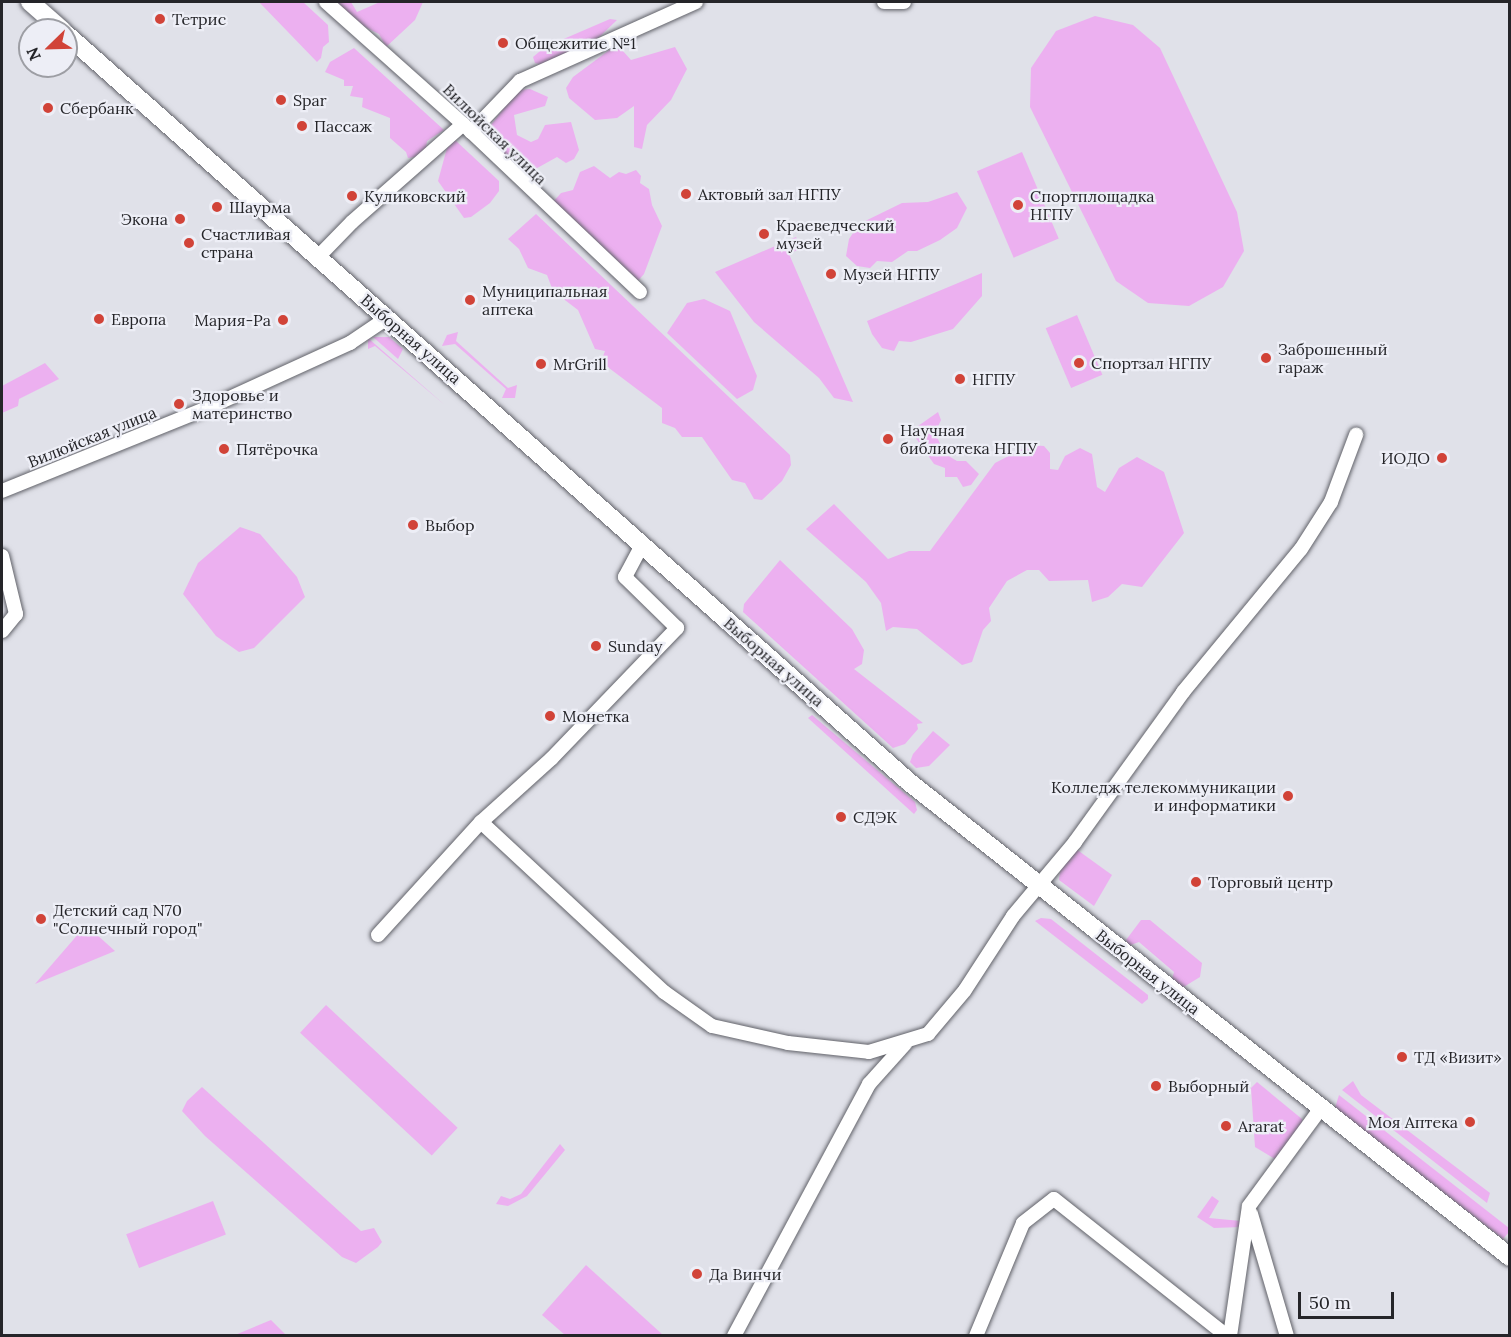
<!DOCTYPE html>
<meta charset="utf-8">
<style>
body{margin:0}
#map{position:relative;width:1511px;height:1337px;overflow:hidden;background:#e0e1e9;font-family:Lora,serif}
div>[style]{position:absolute}
[style*='--x']{left:calc(var(--x)*1px);top:calc(var(--y)*1px);width:calc(var(--w)*1px);rotate:calc(var(--a)*1deg)}
.green>*{inset:0;background:#ecb0f0;transform-origin:0 0}
.roads{filter:drop-shadow(0 0 2px #616269) drop-shadow(0 0 2px #616269)}
.street>*{height:14px;margin:-7px;padding:0 7px;transform-origin:7px;border-radius:7px;background:#fff}
.secondary>*{height:18px;margin:-9px;padding:0 9px;transform-origin:9px;border-radius:9px;background:#fff}
.dots>*{width:16px;height:16px;translate:-50% -50%;box-sizing:border-box;border:3px solid #edeef6;border-radius:50%}
span{translate:-50% -50%;white-space:nowrap;text-align:center;line-height:1.15;-webkit-text-stroke:4.5px #edeef6;paint-order:stroke}
.poi-label{font-size:16px;color:#252529}
.left{translate:0 -50%;text-align:left}
.right{translate:-100% -50%;text-align:right}
.street-label{font-size:16px;color:#252529}
.frame{position:absolute;inset:0;border:3px solid #252529;pointer-events:none}
.north{position:absolute;left:18px;top:18px;width:60px;height:60px;box-sizing:border-box;background:#edeef6;border:2px solid #9d9ea4;border-radius:50%;rotate:247deg;font-size:16px;font-weight:700;line-height:24px;text-align:center;color:#252529}
.north::after{content:'';display:block;margin:auto;width:21px;height:27px;background:#d14338;clip-path:polygon(50% 0,100% 100%,50% 72%,0 100%)}
.scale{position:absolute;left:1298px;top:1292px;width:96px;height:27px;box-sizing:border-box;border:3px solid #252529;border-top:0;padding-left:8px;font-size:18px;line-height:21px;white-space:nowrap;color:#252529;-webkit-text-stroke:4px #edeef6;paint-order:stroke}
</style>
<div id="map">
<div class="green">
<i style="clip-path:polygon(259px 2px,303px 2px,328px 25px,329px 42px,323px 47px,321px 58px,317px 62px)"></i>
<i style="clip-path:polygon(331px 2px,351px 2px,357px 12px,380px 2px,423px 2px,415px 20px,386px 47px,379px 34px,353px 21px)"></i>
<i style="clip-path:polygon(1095px 16px,1133px 25px,1160px 48px,1237px 212px,1244px 251px,1223px 287px,1189px 306px,1148px 303px,1116px 281px,1030px 107px,1031px 68px,1056px 31px)"></i>
<i style="clip-path:polygon(610px 19px,617px 20px,591px 45px,543px 65px,535px 63px,533px 57px,545px 47px)"></i>
<i style="clip-path:polygon(354px 48px,444px 130px,427px 141px,426px 148px,415px 157px,408px 158px,406px 152px,390px 138px,390px 118px,362px 107px,363px 98px,350px 96px,353px 86px,344px 86px,344px 80px,325px 72px,330px 62px)"></i>
<i style="clip-path:polygon(612px 48px,622px 50px,631px 60px,675px 47px,687px 69px,671px 100px,647px 125px,642px 149px,634px 147px,634px 106px,617px 118px,595px 120px,569px 98px,566px 88px,573px 77px)"></i>
<i style="clip-path:polygon(530px 89px,548px 97px,545px 106px,514px 115px,517px 135px,531px 142px,538px 139px,545px 125px,571px 122px,579px 150px,574px 159px,566px 163px,557px 157px,530px 172px,523px 162px,511px 163px,489px 143px,487px 130px,518px 90px)"></i>
<i style="clip-path:polygon(455px 140px,499px 181px,499px 191px,490px 203px,471px 217px,464px 218px,438px 181px,447px 148px)"></i>
<i style="left:1022px;top:152px;width:94px;height:49px;rotate:67deg"></i>
<i style="clip-path:polygon(594px 166px,610px 178px,619px 172px,626px 174px,636px 170px,641px 176px,640px 183px,649px 189px,652px 205px,662px 226px,644px 274px,635px 284px,553px 202px,561px 193px,573px 190px,580px 172px)"></i>
<i style="clip-path:polygon(957px 192px,967px 208px,957px 228px,940px 240px,917px 251px,908px 251px,892px 262px,877px 261px,870px 268px,857px 266px,846px 256px,849px 239px,859px 224px,902px 203px,928px 202px)"></i>
<i style="clip-path:polygon(536px 214px,790px 455px,791px 465px,782px 481px,762px 500px,754px 499px,745px 483px,732px 480px,702px 437px,682px 437px,675px 428px,662px 423px,662px 408px,601px 362px,605px 351px,595px 349px,578px 310px,553px 291px,547px 275px,528px 268px,519px 249px,508px 239px)"></i>
<i style="clip-path:polygon(796px 237px,801px 248px,789px 254px,853px 402px,834px 398px,819px 378px,754px 322px,715px 272px)"></i>
<i style="clip-path:polygon(982px 273px,982px 296px,953px 329px,911px 342px,899px 341px,894px 351px,882px 348px,872px 334px,867px 321px)"></i>
<i style="clip-path:polygon(704px 299px,730px 311px,757px 376px,753px 390px,737px 399px,667px 333px,687px 303px)"></i>
<i style="left:1077px;top:315px;width:65px;height:34px;rotate:67deg"></i>
<i style="clip-path:polygon(458px 332px,456px 341px,508px 388px,517px 385px,515px 398px,502px 398px,506px 389px,455px 344px,442px 346px,447px 335px)"></i>
<i style="clip-path:polygon(373px 337px,389px 337px,403px 349px,398px 359px)"></i>
<i style="clip-path:polygon(368px 338px,446px 406px,375px 346px,368px 349px)"></i>
<i style="clip-path:polygon(45px 363px,59px 379px,19px 399px,18px 406px,2px 413px,2px 386px)"></i>
<i style="clip-path:polygon(938px 412px,941px 420px,935px 433px,945px 454px,957px 461px,966px 461px,979px 474px,971px 485px,963px 487px,957px 477px,945px 477px,945px 468px,934px 464px,911px 431px)"></i>
<i style="clip-path:polygon(1030px 445px,1044px 446px,1050px 453px,1050px 469px,1058px 470px,1065px 456px,1080px 448px,1092px 454px,1097px 487px,1105px 492px,1119px 468px,1137px 457px,1164px 472px,1184px 533px,1142px 587px,1122px 584px,1108px 597px,1092px 602px,1088px 580px,1049px 581px,1039px 570px,1027px 570px,1007px 581px,989px 608px,991px 621px,983px 630px,972px 662px,962px 665px,917px 629px,893px 627px,886px 631px,881px 603px,866px 582px,806px 529px,834px 504px,888px 559px,909px 551px,930px 551px,995px 463px)"></i>
<i style="clip-path:polygon(240px 527px,260px 534px,297px 577px,305px 597px,254px 648px,239px 652px,216px 636px,183px 594px,198px 563px)"></i>
<i style="clip-path:polygon(780px 560px,852px 629px,864px 650px,862px 664px,854px 669px,923px 723px,917px 724px,918px 729px,905px 744px,893px 748px,743px 612px,744px 604px)"></i>
<i style="clip-path:polygon(812px 715px,915px 802px,917px 810px,914px 814px,808px 718px)"></i>
<i style="clip-path:polygon(933px 731px,950px 745px,929px 766px,916px 768px,910px 762px,913px 754px)"></i>
<i style="clip-path:polygon(1076px 849px,1112px 875px,1094px 906px,1059px 880px,1061px 864px)"></i>
<i style="clip-path:polygon(1041px 918px,1051px 919px,1148px 995px,1148px 999px,1142px 1004px,1035px 921px)"></i>
<i style="clip-path:polygon(1141px 920px,1150px 920px,1202px 963px,1200px 977px,1182px 988px,1172px 979px,1174px 972px,1139px 942px,1128px 946px,1126px 940px)"></i>
<i style="clip-path:polygon(86px 925px,115px 951px,35px 984px)"></i>
<i style="left:326px;top:1005px;width:180px;height:38px;rotate:43deg"></i>
<i style="clip-path:polygon(1353px 1081px,1361px 1095px,1490px 1193px,1487px 1203px,1342px 1090px)"></i>
<i style="clip-path:polygon(1257px 1082px,1302px 1119px,1303px 1124px,1275px 1159px,1255px 1147px,1251px 1088px)"></i>
<i style="clip-path:polygon(202px 1087px,361px 1231px,374px 1228px,382px 1242px,378px 1247px,356px 1263px,342px 1257px,205px 1136px,182px 1111px,187px 1101px)"></i>
<i style="clip-path:polygon(1339px 1095px,1509px 1228px,1509px 1232px,1503px 1239px,1339px 1112px,1335px 1108px)"></i>
<i style="clip-path:polygon(560px 1144px,565px 1150px,527px 1196px,508px 1206px,496px 1204px,501px 1196px,510px 1199px,521px 1194px)"></i>
<i style="clip-path:polygon(1212px 1196px,1219px 1201px,1209px 1218px,1241px 1221px,1241px 1227px,1214px 1228px,1197px 1217px)"></i>
<i style="left:213px;top:1201px;width:36px;height:93px;rotate:69deg"></i>
<i style="clip-path:polygon(586px 1265px,663px 1335px,565px 1335px,542px 1315px)"></i>
<i style="clip-path:polygon(271px 1320px,286px 1335px,235px 1335px)"></i>
</div>
<div class="roads">
<div class="street">
<i style="--x:326;--y:2;--w:183;--a:41.7"></i>
<i style="--x:463;--y:124;--w:244;--a:43.5"></i>
<i style="--x:884;--y:2;--w:20;--a:0"></i>
<i style="--x:471;--y:132;--w:71;--a:-46.1"></i>
<i style="--x:520;--y:81;--w:193;--a:-24.2"></i>
<i style="--x:317;--y:258;--w:50;--a:-45.8"></i>
<i style="--x:352;--y:222;--w:148;--a:-41.4"></i>
<i style="--x:2;--y:491;--w:227;--a:-22"></i>
<i style="--x:212;--y:406;--w:152;--a:-24.5"></i>
<i style="--x:350;--y:343;--w:45;--a:-34"></i>
<i style="--x:2;--y:556;--w:60;--a:76.4"></i>
<i style="--x:16;--y:614;--w:22;--a:129"></i>
<i style="--x:481;--y:822;--w:250;--a:42.9"></i>
<i style="--x:664;--y:992;--w:59;--a:35.3"></i>
<i style="--x:712;--y:1026;--w:78;--a:12.6"></i>
<i style="--x:788;--y:1043;--w:81;--a:6.3"></i>
<i style="--x:869;--y:1052;--w:62;--a:-17"></i>
<i style="--x:928;--y:1034;--w:57;--a:-49.9"></i>
<i style="--x:965;--y:990;--w:88;--a:-57"></i>
<i style="--x:1013;--y:916;--w:97;--a:-50"></i>
<i style="--x:1075;--y:842;--w:185;--a:-54.2"></i>
<i style="--x:1183;--y:692;--w:185;--a:-50.5"></i>
<i style="--x:1301;--y:549;--w:56;--a:-57.4"></i>
<i style="--x:1331;--y:502;--w:72;--a:-69.5"></i>
<i style="--x:378;--y:935;--w:153;--a:-47.7"></i>
<i style="--x:481;--y:822;--w:94;--a:-42"></i>
<i style="--x:551;--y:759;--w:182;--a:-46.1"></i>
<i style="--x:677;--y:628;--w:73;--a:-135.6"></i>
<i style="--x:625;--y:577;--w:34;--a:-62"></i>
<i style="--x:1251;--y:1214;--w:127;--a:73.6"></i>
<i style="--x:734;--y:1336;--w:286;--a:-61.8"></i>
<i style="--x:869;--y:1084;--w:54;--a:-48"></i>
<i style="--x:976;--y:1336;--w:122;--a:-67.4"></i>
<i style="--x:1023;--y:1223;--w:39;--a:-38"></i>
<i style="--x:1054;--y:1199;--w:221;--a:38.4"></i>
<i style="--x:1230;--y:1336;--w:131;--a:-81.7"></i>
<i style="--x:1249;--y:1206;--w:122;--a:-53.7"></i>
</div>
<div class="secondary">
<i style="--x:30;--y:2;--w:43;--a:41.2"></i>
<i style="--x:66;--y:34;--w:1127;--a:41.58"></i>
<i style="--x:909;--y:782;--w:766;--a:38.32"></i>
</div>
</div>
<div class="dots">
<i style="left:160px;top:19px;background:#d14338"></i>
<i style="left:503px;top:43px;background:#d14338"></i>
<i style="left:281px;top:100px;background:#d14338"></i>
<i style="left:48px;top:108px;background:#d14338"></i>
<i style="left:302px;top:126px;background:#d14338"></i>
<i style="left:686px;top:194px;background:#d14338"></i>
<i style="left:352px;top:196px;background:#d14338"></i>
<i style="left:1018px;top:205px;background:#d14338"></i>
<i style="left:217px;top:207px;background:#d14338"></i>
<i style="left:180px;top:219px;background:#d14338"></i>
<i style="left:764px;top:234px;background:#d14338"></i>
<i style="left:189px;top:243px;background:#d14338"></i>
<i style="left:831px;top:274px;background:#d14338"></i>
<i style="left:470px;top:300px;background:#d14338"></i>
<i style="left:99px;top:319px;background:#d14338"></i>
<i style="left:283px;top:320px;background:#d14338"></i>
<i style="left:1266px;top:358px;background:#d14338"></i>
<i style="left:1079px;top:363px;background:#d14338"></i>
<i style="left:541px;top:364px;background:#d14338"></i>
<i style="left:960px;top:379px;background:#d14338"></i>
<i style="left:179px;top:404px;background:#d14338"></i>
<i style="left:888px;top:439px;background:#d14338"></i>
<i style="left:224px;top:449px;background:#d14338"></i>
<i style="left:1442px;top:458px;background:#d14338"></i>
<i style="left:413px;top:525px;background:#d14338"></i>
<i style="left:596px;top:646px;background:#d14338"></i>
<i style="left:550px;top:716px;background:#d14338"></i>
<i style="left:1288px;top:796px;background:#d14338"></i>
<i style="left:841px;top:817px;background:#d14338"></i>
<i style="left:1196px;top:882px;background:#d14338"></i>
<i style="left:41px;top:919px;background:#d14338"></i>
<i style="left:1402px;top:1057px;background:#d14338"></i>
<i style="left:1156px;top:1086px;background:#d14338"></i>
<i style="left:1470px;top:1122px;background:#d14338"></i>
<i style="left:1226px;top:1126px;background:#d14338"></i>
<i style="left:697px;top:1274px;background:#d14338"></i>
</div>
<div class="poi-label">
<span class="left" style="left:172px;top:19px">Тетрис</span>
<span class="left" style="left:515px;top:43px">Общежитие №1</span>
<span class="left" style="left:293px;top:100px">Spar</span>
<span class="left" style="left:60px;top:108px">Сбербанк</span>
<span class="left" style="left:314px;top:126px">Пассаж</span>
<span class="left" style="left:698px;top:194px">Актовый зал НГПУ</span>
<span class="left" style="left:364px;top:196px">Куликовский</span>
<span class="left" style="left:1030px;top:205px">Спортплощадка<br>НГПУ</span>
<span class="left" style="left:229px;top:207px">Шаурма</span>
<span class="right" style="left:168px;top:219px">Экона</span>
<span class="left" style="left:776px;top:234px">Краеведческий<br>музей</span>
<span class="left" style="left:201px;top:243px">Счастливая<br>страна</span>
<span class="left" style="left:843px;top:274px">Музей НГПУ</span>
<span class="left" style="left:482px;top:300px">Муниципальная<br>аптека</span>
<span class="left" style="left:111px;top:319px">Европа</span>
<span class="right" style="left:271px;top:320px">Мария-Ра</span>
<span class="left" style="left:1278px;top:358px">Заброшенный<br>гараж</span>
<span class="left" style="left:1091px;top:363px">Спортзал НГПУ</span>
<span class="left" style="left:553px;top:364px">MrGrill</span>
<span class="left" style="left:972px;top:379px">НГПУ</span>
<span class="left" style="left:192px;top:404px">Здоровье и<br>материнство</span>
<span class="left" style="left:900px;top:439px">Научная<br>библиотека НГПУ</span>
<span class="left" style="left:236px;top:449px">Пятёрочка</span>
<span class="right" style="left:1430px;top:458px">ИОДО</span>
<span class="left" style="left:425px;top:525px">Выбор</span>
<span class="left" style="left:608px;top:646px">Sunday</span>
<span class="left" style="left:562px;top:716px">Монетка</span>
<span class="right" style="left:1276px;top:796px">Колледж телекоммуникации<br>и информатики</span>
<span class="left" style="left:853px;top:817px">СДЭК</span>
<span class="left" style="left:1208px;top:882px">Торговый центр</span>
<span class="left" style="left:53px;top:919px">Детский сад N70<br>"Солнечный город"</span>
<span class="left" style="left:1414px;top:1057px">ТД «Визит»</span>
<span class="left" style="left:1168px;top:1086px">Выборный</span>
<span class="right" style="left:1458px;top:1122px">Моя Аптека</span>
<span class="left" style="left:1238px;top:1126px">Ararat</span>
<span class="left" style="left:709px;top:1274px">Да Винчи</span>
</div>
<div class="street-label">
<span style="left:495px;top:134px;rotate:44deg">Вилюйская улица</span>
<span style="left:411px;top:339px;rotate:41deg">Выборная улица</span>
<span style="left:92px;top:437px;rotate:-22deg">Вилюйская улица</span>
<span style="left:774px;top:662px;rotate:41deg">Выборная улица</span>
<span style="left:1148px;top:972px;rotate:38deg">Выборная улица</span>
</div>
<div class="frame"></div>
<div class="north">N</div>
<div class="scale">50 m</div>
</div>
